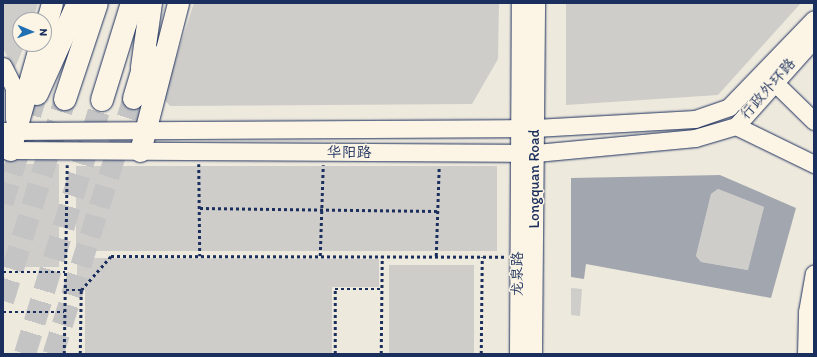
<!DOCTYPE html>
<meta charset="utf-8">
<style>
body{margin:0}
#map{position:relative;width:817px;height:357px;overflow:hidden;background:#eee9dd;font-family:Itim,"LXGW WenKai TC",sans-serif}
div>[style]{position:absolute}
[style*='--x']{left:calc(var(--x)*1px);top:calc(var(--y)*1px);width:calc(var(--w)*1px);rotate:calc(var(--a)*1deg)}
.green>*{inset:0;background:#cfcdca;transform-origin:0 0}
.water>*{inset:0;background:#a2a7af}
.major-tunnel>*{height:21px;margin-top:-10.5px;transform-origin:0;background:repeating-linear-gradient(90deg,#c4c4c4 0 21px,transparent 0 31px)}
.highway-tunnel>*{height:22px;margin-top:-11px;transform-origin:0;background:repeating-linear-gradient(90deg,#c4c4c4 0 22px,transparent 0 33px)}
.path>*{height:2.5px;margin-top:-1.25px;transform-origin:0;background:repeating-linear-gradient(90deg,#1b2f5e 0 3px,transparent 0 6px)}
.roads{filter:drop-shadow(0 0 1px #1b2f5e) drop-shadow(0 0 1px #1b2f5e)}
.minor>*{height:17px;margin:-8.5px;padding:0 8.5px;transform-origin:8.5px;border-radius:8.5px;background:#fcf5e5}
.major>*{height:21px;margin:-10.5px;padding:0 10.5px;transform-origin:10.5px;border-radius:10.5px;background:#fcf5e5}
.highway>*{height:22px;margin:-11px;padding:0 11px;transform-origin:11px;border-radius:11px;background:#fcf5e5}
span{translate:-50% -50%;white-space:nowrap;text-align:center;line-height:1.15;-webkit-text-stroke:3px #fcf5e5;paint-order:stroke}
.street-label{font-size:15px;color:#1b2f5e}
.frame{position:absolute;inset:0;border:4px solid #1b2f5e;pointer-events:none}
.north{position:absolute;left:12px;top:12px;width:40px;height:40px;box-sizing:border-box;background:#fcf5e5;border:1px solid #a2a6af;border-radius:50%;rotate:92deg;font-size:11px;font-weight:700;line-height:16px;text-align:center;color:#1b2f5e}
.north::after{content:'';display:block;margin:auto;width:14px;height:18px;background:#1f6fb2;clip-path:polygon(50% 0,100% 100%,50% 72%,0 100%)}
</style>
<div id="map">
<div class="green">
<i style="clip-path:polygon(3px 3px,38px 3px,33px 20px,20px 20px,20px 44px,25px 44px,14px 70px,3px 48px)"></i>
<i style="clip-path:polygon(194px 3px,499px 3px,498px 59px,472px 104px,170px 106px,163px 98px)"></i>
<i style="clip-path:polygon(566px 3px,801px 3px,718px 95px,566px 105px)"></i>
<i style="left:3px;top:164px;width:56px;height:103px"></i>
<i style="left:76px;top:166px;width:421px;height:85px"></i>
<i style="clip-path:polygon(718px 189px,764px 207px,749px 270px,701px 262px,696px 256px,711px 194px)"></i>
<i style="clip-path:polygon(77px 258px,379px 259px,379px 287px,332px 287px,332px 354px,85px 354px,85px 283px,77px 283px)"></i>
<i style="left:389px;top:265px;width:85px;height:89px"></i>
<i style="clip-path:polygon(571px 288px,582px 289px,580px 316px,571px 315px)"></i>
</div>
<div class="water">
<i style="clip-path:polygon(evenodd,720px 175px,796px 208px,771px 298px,586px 264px,584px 279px,571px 277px,571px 178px,720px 175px,718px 189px,764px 207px,748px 270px,701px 262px,696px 256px,711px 194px,718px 189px)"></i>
</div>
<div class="major-tunnel">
<i style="--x:3;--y:203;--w:108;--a:-72.7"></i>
<i style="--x:53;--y:354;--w:268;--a:-72.6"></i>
</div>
<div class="highway-tunnel">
<i style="--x:3;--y:301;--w:211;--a:-72.9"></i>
<i style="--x:25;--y:354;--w:265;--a:-73.1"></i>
</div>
<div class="path">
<i style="--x:199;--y:164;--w:92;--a:89.4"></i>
<i style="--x:200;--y:208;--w:238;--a:0.7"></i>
<i style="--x:320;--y:256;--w:91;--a:-88.1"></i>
<i style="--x:436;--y:256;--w:90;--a:-88.1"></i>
<i style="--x:3;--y:272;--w:62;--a:0"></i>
<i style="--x:66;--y:290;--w:15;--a:0"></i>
<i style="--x:3;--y:312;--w:61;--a:0"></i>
<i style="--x:64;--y:354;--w:189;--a:-89.1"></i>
<i style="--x:80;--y:354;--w:64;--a:-89.1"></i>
<i style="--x:81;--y:290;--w:45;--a:-48.6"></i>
<i style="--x:111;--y:256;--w:393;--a:0.1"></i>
<i style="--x:335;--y:354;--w:65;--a:-90"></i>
<i style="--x:335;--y:289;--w:47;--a:0"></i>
<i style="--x:381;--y:354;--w:98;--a:-89.4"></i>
<i style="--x:481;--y:354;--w:97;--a:-89.4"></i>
</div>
<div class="roads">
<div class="minor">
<i style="--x:3;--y:66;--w:25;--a:63"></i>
<i style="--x:14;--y:88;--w:31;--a:90"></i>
<i style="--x:774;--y:82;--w:56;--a:44.3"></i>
<i style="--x:736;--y:126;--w:87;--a:26"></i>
<i style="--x:3;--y:131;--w:532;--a:-0.32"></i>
<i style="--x:535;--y:128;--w:160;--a:-3.2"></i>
<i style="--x:695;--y:119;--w:36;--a:-19"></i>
<i style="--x:729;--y:107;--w:122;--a:-46"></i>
<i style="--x:3;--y:150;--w:533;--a:0.32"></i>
<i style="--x:536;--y:153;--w:160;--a:-5.4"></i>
<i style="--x:695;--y:138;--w:43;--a:-16.3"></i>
<i style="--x:736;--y:126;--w:117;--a:-48.1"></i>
<i style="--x:518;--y:354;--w:351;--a:-89.7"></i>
<i style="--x:533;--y:354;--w:351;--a:-89.5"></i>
<i style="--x:806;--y:354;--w:42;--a:-88.6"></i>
<i style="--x:807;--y:312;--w:39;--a:-80"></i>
</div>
<div class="major">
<i style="--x:44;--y:31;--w:29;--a:-74"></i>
<i style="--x:133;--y:98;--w:49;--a:-73.4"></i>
<i style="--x:10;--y:150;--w:110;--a:-74.2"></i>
<i style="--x:140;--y:151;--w:153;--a:-75.6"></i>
</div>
<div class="highway">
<i style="--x:142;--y:67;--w:65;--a:-82"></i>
<i style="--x:37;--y:94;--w:100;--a:-65.7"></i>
<i style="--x:65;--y:99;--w:101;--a:-71.6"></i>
<i style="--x:102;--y:100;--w:102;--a:-72.8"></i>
</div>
</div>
<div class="street-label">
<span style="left:768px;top:89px;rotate:-49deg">行政外环路</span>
<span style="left:349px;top:153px">华阳路</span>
<span style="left:535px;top:179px;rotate:-90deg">Longquan Road</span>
<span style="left:518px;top:274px;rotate:-90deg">龙泉路</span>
</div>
<div class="frame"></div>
<div class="north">N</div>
</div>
